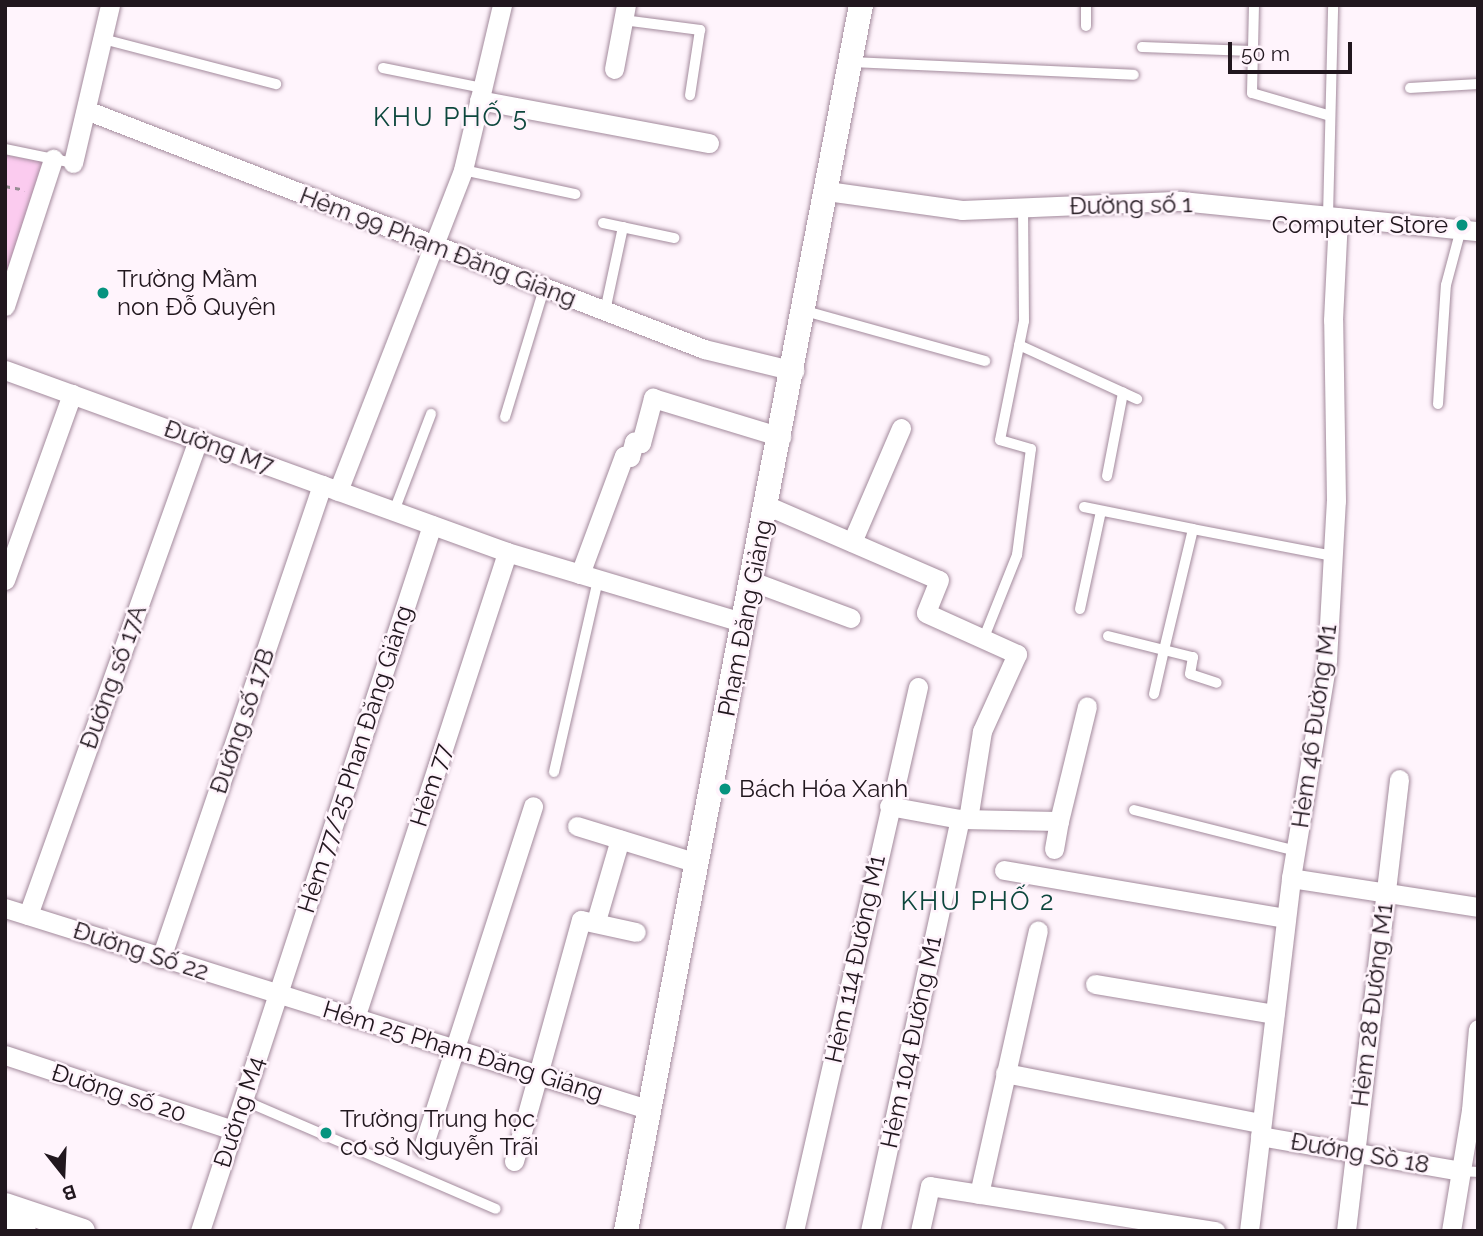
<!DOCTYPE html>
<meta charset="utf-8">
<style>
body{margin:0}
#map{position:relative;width:1483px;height:1236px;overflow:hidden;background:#fff4fc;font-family:Raleway,sans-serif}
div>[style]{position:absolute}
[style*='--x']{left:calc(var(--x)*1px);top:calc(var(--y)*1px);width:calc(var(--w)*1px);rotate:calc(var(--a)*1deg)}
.green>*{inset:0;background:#fbcbef}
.path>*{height:2.5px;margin-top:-1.25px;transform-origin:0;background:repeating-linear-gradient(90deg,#968c93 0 5px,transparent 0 10px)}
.roads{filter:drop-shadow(0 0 2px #a38a9c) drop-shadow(0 0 2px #a38a9c)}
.service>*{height:10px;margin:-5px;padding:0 5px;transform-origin:5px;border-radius:5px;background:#fff}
.minor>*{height:19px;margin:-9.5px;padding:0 9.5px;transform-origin:9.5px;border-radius:9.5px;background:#fff}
.tertiary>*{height:24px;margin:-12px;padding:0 12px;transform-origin:12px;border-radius:12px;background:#fff}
.dots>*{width:19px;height:19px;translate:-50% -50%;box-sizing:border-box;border:4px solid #fff4fc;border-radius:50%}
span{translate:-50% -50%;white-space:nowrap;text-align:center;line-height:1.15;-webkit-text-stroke:5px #fff4fc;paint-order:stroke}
.street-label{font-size:24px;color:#21171e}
.poi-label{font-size:24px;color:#21171e}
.right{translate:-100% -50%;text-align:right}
.left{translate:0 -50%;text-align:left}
.neighbourhood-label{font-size:26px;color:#0d473d;letter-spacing:2px}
.frame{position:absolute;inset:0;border:7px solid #21171e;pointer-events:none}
.north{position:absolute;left:28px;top:1138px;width:70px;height:70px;-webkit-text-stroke:5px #fff4fc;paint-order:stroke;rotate:162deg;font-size:19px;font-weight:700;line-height:28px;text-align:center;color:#21171e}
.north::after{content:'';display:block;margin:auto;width:24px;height:32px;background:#21171e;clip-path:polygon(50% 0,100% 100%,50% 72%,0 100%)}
.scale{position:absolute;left:1228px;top:42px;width:124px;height:32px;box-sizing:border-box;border:4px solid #21171e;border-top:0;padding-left:9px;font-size:21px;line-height:24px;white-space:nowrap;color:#21171e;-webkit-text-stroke:5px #fff4fc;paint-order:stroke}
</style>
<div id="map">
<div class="green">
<i style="clip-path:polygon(5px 155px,44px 162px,5px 288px)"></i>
</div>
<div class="path">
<i style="--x:5;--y:186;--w:20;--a:11"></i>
</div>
<div class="roads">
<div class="service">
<i style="--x:1254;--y:5;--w:88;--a:91.3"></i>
<i style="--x:1252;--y:93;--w:78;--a:16.3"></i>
<i style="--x:623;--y:20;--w:78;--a:7.4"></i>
<i style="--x:700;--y:30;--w:66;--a:98.7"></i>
<i style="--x:1086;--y:26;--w:21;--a:-90"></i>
<i style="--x:103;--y:39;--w:179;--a:14.6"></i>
<i style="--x:1142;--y:47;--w:109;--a:2.1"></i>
<i style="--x:851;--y:62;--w:283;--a:2.6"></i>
<i style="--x:383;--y:68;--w:101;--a:11.4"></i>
<i style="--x:1410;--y:88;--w:68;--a:-3.4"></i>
<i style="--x:5;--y:149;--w:69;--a:11.6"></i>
<i style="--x:463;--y:170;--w:115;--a:12.1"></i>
<i style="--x:1328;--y:216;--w:211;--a:-88.6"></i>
<i style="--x:603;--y:223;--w:73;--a:11.9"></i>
<i style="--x:605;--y:311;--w:86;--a:-77.9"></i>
<i style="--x:805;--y:311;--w:187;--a:15.5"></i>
<i style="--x:1019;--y:345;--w:130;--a:24.6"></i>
<i style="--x:1438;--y:404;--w:119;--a:-86.2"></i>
<i style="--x:1446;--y:285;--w:58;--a:-75"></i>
<i style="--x:505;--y:417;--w:134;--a:-73.1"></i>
<i style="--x:1107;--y:476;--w:85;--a:-79.1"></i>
<i style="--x:1084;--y:507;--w:111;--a:11.4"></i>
<i style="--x:394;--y:511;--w:104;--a:-69.1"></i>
<i style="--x:1080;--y:609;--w:100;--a:-77.9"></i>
<i style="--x:1108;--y:636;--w:58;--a:14"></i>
<i style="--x:1164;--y:650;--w:124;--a:-76.5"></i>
<i style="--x:1193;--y:529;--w:143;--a:10.9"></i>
<i style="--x:983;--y:640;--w:92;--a:-68.2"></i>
<i style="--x:1017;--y:555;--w:107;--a:-82.5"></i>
<i style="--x:1031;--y:449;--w:32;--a:-164"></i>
<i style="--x:1000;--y:440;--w:121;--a:-78.6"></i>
<i style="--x:1024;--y:321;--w:111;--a:-90.5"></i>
<i style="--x:1154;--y:694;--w:45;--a:-77.2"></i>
<i style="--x:1164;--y:650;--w:30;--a:14"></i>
<i style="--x:1193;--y:657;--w:17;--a:100"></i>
<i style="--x:1190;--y:674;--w:28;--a:18"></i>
<i style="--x:554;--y:772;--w:197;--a:-77.1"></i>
<i style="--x:1134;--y:810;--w:167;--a:14.2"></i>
<i style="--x:243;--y:1100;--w:275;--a:23.3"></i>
<i style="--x:1461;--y:1171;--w:17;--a:3"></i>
</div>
<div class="minor">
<i style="--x:614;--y:69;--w:65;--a:-79.4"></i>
<i style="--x:479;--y:100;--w:234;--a:10.6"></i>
<i style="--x:86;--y:110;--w:663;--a:21.14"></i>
<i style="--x:704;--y:349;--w:93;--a:13.7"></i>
<i style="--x:73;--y:163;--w:162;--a:-76.8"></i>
<i style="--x:827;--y:191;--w:136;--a:8"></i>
<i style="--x:962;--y:210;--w:219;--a:-2.4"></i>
<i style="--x:1181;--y:201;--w:299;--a:5.8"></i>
<i style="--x:5;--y:306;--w:155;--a:-71.9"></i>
<i style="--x:5;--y:370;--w:534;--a:19.93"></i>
<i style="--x:507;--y:552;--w:248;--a:16.6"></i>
<i style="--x:338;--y:491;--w:344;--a:-68.7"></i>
<i style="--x:463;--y:170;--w:170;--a:-76.7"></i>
<i style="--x:768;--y:506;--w:186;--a:23.4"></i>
<i style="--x:939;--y:580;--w:35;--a:112"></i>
<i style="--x:926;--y:613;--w:100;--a:24.3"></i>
<i style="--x:1017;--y:654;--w:85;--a:114.4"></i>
<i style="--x:982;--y:731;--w:89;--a:99"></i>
<i style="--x:852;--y:542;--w:124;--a:-66.7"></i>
<i style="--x:580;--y:574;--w:126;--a:-69.6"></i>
<i style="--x:624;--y:456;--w:6;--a:9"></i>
<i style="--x:630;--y:457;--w:16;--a:-75"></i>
<i style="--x:634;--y:442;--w:7;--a:8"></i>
<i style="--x:641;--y:443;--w:47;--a:-75.1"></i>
<i style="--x:653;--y:398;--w:134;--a:16.9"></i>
<i style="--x:5;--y:580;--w:198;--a:-70.2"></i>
<i style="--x:754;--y:582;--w:103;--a:20.4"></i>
<i style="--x:889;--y:806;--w:72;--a:10.4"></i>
<i style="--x:577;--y:826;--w:126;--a:17.1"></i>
<i style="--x:1054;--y:849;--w:28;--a:-80"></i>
<i style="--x:1004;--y:870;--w:286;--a:9.7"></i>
<i style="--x:1291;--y:878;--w:189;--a:8.8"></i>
<i style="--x:5;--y:908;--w:673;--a:17.38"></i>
<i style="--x:28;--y:915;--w:505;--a:-70.31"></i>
<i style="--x:596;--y:921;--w:85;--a:-73.7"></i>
<i style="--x:161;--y:958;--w:500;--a:-71.2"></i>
<i style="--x:1095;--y:984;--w:182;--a:9.5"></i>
<i style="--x:355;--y:1018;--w:490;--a:-71.9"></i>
<i style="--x:5;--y:1055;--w:240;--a:18.2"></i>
<i style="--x:1005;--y:1073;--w:261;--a:11.1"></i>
<i style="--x:1260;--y:1136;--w:204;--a:9.9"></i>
<i style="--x:423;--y:1147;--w:358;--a:-72.1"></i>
<i style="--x:514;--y:1161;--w:250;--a:-74.5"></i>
<i style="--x:581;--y:920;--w:56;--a:12.3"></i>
<i style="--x:979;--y:1194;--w:270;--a:-77.4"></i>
<i style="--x:200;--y:1231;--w:743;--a:-71.81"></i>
<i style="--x:794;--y:1231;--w:558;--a:-77.16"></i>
<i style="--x:870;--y:1231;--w:422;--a:-77.7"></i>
<i style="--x:960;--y:819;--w:99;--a:1.2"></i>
<i style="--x:1059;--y:821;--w:118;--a:-76.3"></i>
<i style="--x:920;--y:1231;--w:46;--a:-77.5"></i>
<i style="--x:930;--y:1186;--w:289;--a:9"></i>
<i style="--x:1249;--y:1231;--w:355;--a:-83.2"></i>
<i style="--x:1291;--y:878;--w:221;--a:-80.6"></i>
<i style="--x:1327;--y:660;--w:159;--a:-86.8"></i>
<i style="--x:1336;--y:501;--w:181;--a:-90.9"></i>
<i style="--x:1333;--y:320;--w:103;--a:-87.2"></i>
<i style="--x:1346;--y:1231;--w:455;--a:-83.3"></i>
<i style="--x:1451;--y:1231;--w:123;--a:-80.6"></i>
<i style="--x:1471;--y:1110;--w:81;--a:-85.1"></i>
</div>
<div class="tertiary">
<i style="--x:5;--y:1205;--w:82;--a:18.4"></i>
<i style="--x:5;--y:1224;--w:20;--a:20"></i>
<i style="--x:626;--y:1231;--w:1248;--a:-79.15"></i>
</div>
</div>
<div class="dots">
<i style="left:1462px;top:225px;background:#06937f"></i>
<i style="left:103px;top:293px;background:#06937f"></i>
<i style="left:725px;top:789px;background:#06937f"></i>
<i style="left:326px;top:1133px;background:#06937f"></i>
</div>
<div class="street-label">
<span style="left:1131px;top:205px;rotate:-1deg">Đường số 1</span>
<span style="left:438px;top:247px;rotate:21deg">Hẻm 99 Phạm Đăng Giảng</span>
<span style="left:219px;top:447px;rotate:20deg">Đường M7</span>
<span style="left:745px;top:618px;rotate:-79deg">Phạm Đăng Giảng</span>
<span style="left:113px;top:677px;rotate:-70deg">Đường số 17A</span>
<span style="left:242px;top:721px;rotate:-71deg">Đường số 17B</span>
<span style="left:1314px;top:726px;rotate:-82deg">Hẻm 46 Đường M1</span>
<span style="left:355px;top:759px;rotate:-72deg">Hẻm 77/25 Phan Đăng Giảng</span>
<span style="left:431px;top:785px;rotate:-72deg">Hẻm 77</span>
<span style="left:141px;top:951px;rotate:18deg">Đường Số 22</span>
<span style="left:855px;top:959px;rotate:-78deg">Hẻm 114 Đường M1</span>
<span style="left:1372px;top:1005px;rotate:-83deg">Hẻm 28 Đường M1</span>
<span style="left:911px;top:1042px;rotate:-78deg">Hẻm 104 Đường M1</span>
<span style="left:463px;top:1051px;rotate:17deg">Hẻm 25 Phạm Đăng Giảng</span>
<span style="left:119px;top:1093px;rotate:18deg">Đường số 20</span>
<span style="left:239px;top:1112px;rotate:-72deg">Đường M4</span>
<span style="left:1360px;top:1153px;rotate:10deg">Đướng Sồ 18</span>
</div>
<div class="poi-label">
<span class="right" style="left:1448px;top:225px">Computer Store</span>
<span class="left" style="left:117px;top:293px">Trường Mầm<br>non Đỗ Quyên</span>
<span class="left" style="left:739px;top:789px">Bách Hóa Xanh</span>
<span class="left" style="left:340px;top:1133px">Trường Trung học<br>cơ sở Nguyễn Trãi</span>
</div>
<div class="neighbourhood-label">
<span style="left:451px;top:118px">KHU PHỐ 5</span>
<span style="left:978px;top:902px">KHU PHỐ 2</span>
</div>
<div class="frame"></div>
<div class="north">B</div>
<div class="scale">50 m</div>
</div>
